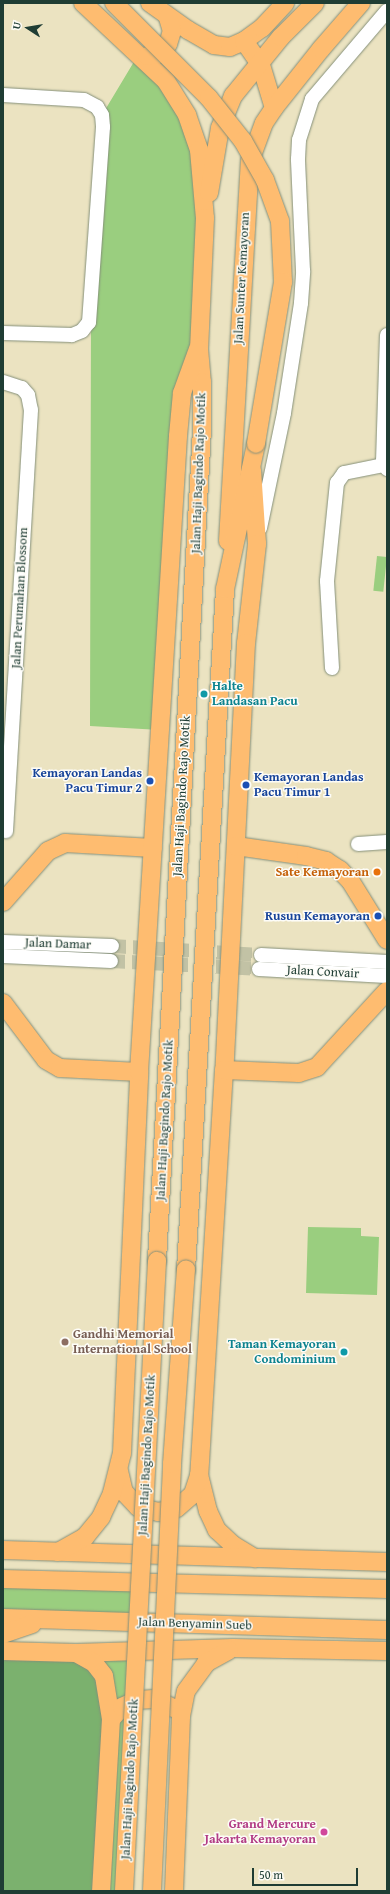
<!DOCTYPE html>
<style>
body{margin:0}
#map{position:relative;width:390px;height:1894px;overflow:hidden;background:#ebe3c1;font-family:"Gentium Book Plus",serif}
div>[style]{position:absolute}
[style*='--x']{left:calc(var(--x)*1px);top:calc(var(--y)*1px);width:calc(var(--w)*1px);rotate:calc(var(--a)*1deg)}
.green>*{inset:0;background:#9ace7f;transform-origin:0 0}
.forest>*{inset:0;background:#7bb16e}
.minor-tunnel>*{height:14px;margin-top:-7px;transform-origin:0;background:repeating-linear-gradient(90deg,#c2c2a5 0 14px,transparent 0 21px)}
.roads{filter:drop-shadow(0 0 1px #85907a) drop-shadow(0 0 1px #85907a)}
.minor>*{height:14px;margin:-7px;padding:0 7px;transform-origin:7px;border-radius:7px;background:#fff}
.major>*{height:18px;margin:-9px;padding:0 9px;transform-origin:9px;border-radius:9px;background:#febc70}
.bridges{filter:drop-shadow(0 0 1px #85907a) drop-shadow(0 0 1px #85907a)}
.major-bridge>*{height:18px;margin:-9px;padding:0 9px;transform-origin:9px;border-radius:9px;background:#febc70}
.dots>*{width:11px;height:11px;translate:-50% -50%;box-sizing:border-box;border:2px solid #fdfcf7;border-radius:50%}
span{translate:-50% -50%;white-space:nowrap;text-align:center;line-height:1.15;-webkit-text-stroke:3px #fdfcf7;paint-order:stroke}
.street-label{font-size:13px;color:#1f3d34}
.culture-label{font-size:13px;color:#0d838f;font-weight:700}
.left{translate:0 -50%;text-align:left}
.right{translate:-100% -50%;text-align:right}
.transit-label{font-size:13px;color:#164399;font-weight:700}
.food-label{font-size:13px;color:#c56008;font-weight:700}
.education-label{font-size:13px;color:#785e54;font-weight:700}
.hotel-label{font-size:13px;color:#b23c85;font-weight:700}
.frame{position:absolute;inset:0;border:4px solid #1f3d34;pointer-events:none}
.north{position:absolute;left:8px;top:8px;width:40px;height:40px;-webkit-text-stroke:3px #fdfcf7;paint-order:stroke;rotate:282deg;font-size:11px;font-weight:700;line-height:16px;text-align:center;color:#1f3d34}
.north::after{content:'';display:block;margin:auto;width:14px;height:18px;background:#1f3d34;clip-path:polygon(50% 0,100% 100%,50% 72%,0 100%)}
.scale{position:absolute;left:252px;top:1868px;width:106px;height:18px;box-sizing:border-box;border:2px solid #1f3d34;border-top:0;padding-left:5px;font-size:12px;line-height:14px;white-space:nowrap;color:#1f3d34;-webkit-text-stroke:3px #fdfcf7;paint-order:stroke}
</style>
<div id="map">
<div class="green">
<i style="clip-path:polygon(138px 55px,166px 81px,199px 150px,199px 349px,182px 393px,160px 730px,90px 726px,91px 311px,102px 115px)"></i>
<i style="left:377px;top:556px;width:10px;height:35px;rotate:6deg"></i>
<i style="clip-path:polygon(308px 1227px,361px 1228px,361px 1236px,379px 1237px,377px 1295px,306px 1293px)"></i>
<i style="left:3px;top:1579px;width:137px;height:40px;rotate:1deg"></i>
<i style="clip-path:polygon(136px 1651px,124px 1891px,101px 1891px,94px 1663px)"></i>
</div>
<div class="forest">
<i style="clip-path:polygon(3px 1651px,76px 1653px,107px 1686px,100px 1891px,3px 1891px)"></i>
</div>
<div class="minor-tunnel">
<i style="--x:112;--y:946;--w:149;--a:3.5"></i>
<i style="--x:111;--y:961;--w:148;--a:3.1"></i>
</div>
<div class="roads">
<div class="minor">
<i style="--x:3;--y:95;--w:81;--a:3.5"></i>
<i style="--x:84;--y:100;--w:15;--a:28"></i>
<i style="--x:97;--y:107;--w:9;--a:58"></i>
<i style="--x:102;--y:115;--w:12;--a:85"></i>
<i style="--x:103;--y:127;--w:196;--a:94.1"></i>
<i style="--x:89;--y:322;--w:11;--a:128"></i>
<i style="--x:82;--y:331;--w:11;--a:158"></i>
<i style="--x:72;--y:335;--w:69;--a:-178.3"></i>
<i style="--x:387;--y:335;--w:126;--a:91.8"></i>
<i style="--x:383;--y:461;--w:9;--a:63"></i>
<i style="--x:3;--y:382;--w:20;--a:18"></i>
<i style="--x:22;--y:388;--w:9;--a:49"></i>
<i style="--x:28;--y:395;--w:15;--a:79"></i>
<i style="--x:31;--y:410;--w:422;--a:93.4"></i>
<i style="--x:260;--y:528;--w:117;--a:-78.2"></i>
<i style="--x:284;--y:413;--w:111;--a:-81.2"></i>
<i style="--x:301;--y:303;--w:32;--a:-86"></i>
<i style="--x:303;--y:271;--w:112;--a:-92.6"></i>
<i style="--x:298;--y:159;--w:19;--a:-87"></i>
<i style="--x:299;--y:140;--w:43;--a:-72.4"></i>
<i style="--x:312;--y:99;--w:116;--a:-49.6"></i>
<i style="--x:332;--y:668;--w:87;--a:-93.3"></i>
<i style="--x:327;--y:581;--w:99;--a:-84.2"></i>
<i style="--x:337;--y:483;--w:12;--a:-55"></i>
<i style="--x:344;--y:473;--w:41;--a:-11.3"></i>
<i style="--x:358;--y:844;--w:29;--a:-4"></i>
<i style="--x:3;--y:942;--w:109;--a:2.1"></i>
<i style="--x:261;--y:955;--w:126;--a:3.2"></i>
<i style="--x:3;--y:956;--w:108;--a:2.7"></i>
<i style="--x:259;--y:969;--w:128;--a:3.1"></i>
</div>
<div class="major">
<i style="--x:83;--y:3;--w:114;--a:43.2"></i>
<i style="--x:166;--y:81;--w:40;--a:58"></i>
<i style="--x:187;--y:115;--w:37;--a:71"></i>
<i style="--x:199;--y:150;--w:68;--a:85"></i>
<i style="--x:205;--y:218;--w:131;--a:92.6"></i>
<i style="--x:199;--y:349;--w:33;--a:85"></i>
<i style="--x:202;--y:382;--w:47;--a:90"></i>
<i style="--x:202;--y:429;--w:833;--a:93.1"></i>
<i style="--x:150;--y:3;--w:47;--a:35.4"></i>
<i style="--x:188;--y:30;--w:30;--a:30"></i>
<i style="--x:214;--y:45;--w:16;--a:7"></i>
<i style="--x:230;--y:47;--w:15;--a:-23"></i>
<i style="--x:244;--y:41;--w:22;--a:-36"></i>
<i style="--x:262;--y:28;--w:34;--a:-47"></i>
<i style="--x:244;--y:41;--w:29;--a:55"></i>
<i style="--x:261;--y:65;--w:45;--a:73.2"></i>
<i style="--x:147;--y:56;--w:11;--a:-10"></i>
<i style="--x:158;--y:54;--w:14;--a:-45"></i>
<i style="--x:168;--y:44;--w:14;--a:-73"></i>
<i style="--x:172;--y:31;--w:14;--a:-107"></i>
<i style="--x:209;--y:193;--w:66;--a:-80.4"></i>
<i style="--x:220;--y:128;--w:35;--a:-68"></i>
<i style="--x:233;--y:96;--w:76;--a:-50.9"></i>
<i style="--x:281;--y:37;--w:48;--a:-45"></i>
<i style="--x:252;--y:470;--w:74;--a:86.1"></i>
<i style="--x:257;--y:544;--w:100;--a:96.3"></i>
<i style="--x:246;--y:643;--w:428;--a:92.9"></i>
<i style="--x:224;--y:1070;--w:406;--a:93.5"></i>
<i style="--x:199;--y:1475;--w:37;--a:76"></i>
<i style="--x:208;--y:1511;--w:21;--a:65"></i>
<i style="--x:217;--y:1530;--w:22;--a:43"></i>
<i style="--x:233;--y:1545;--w:26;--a:31"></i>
<i style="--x:228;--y:541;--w:381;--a:-86.7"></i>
<i style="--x:250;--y:161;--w:40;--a:-69.8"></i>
<i style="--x:264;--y:123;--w:18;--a:-56"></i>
<i style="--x:274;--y:108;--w:75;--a:-51.5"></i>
<i style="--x:321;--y:49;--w:61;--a:-49"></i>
<i style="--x:236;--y:846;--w:71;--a:8.1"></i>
<i style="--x:306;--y:856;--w:21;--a:14"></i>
<i style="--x:326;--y:861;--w:17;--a:33"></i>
<i style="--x:340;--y:870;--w:16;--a:47"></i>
<i style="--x:351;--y:882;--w:68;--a:58.2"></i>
<i style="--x:3;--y:902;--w:68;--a:-48.6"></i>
<i style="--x:48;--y:851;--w:19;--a:-25"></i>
<i style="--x:65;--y:843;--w:88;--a:3.3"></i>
<i style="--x:3;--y:1003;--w:71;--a:53"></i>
<i style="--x:46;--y:1060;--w:16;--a:30"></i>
<i style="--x:60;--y:1068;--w:79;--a:2.9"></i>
<i style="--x:224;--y:1070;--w:75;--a:2.3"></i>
<i style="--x:299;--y:1073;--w:19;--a:-18"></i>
<i style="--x:317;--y:1067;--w:103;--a:-47.4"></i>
<i style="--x:186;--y:1270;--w:682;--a:-86.72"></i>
<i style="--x:225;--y:589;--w:148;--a:-77.9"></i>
<i style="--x:119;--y:1471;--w:22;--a:77"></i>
<i style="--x:124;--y:1492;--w:21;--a:47"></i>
<i style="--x:138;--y:1507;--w:21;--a:14"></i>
<i style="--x:158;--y:1512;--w:19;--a:-12"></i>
<i style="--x:177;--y:1508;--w:21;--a:-41"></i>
<i style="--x:193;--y:1494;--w:20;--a:-72"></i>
<i style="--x:3;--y:1550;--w:384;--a:1.8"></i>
<i style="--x:58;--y:1552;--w:31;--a:-29"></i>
<i style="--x:85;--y:1537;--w:26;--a:-51"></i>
<i style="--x:101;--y:1517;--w:26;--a:-65"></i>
<i style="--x:112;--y:1493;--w:41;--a:-76"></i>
<i style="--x:122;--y:1453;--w:381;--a:-87.4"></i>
<i style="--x:139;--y:1072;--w:637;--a:-86.49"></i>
<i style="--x:178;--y:436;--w:43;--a:-84.7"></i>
<i style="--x:182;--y:393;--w:47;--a:-70"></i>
<i style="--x:3;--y:1579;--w:384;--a:1.5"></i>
<i style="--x:3;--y:1618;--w:384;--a:1.8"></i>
<i style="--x:3;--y:1634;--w:31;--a:-19"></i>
<i style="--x:3;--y:1651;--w:73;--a:1.6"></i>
<i style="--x:76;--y:1653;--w:157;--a:-1.8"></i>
<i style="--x:233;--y:1648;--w:154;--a:1.1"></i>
<i style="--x:76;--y:1653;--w:21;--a:29"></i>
<i style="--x:94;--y:1663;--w:16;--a:52"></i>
<i style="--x:104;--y:1676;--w:44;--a:80.8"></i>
<i style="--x:111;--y:1719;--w:172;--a:93.3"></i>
<i style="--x:111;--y:1719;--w:16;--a:-47"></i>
<i style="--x:122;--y:1707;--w:17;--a:-25"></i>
<i style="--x:137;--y:1700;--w:17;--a:-3"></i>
<i style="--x:154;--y:1699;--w:21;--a:25"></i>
<i style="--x:174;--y:1891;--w:175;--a:-87.7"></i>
<i style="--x:181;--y:1716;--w:25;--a:-79"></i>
<i style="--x:186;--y:1691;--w:34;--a:-54"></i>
<i style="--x:206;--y:1663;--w:26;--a:-29"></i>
</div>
</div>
<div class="bridges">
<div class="major-bridge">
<i style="--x:114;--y:3;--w:134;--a:45"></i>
<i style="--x:209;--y:98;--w:55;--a:51.7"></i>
<i style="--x:243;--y:141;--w:45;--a:60.6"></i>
<i style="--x:265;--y:180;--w:44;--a:69.9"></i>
<i style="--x:280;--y:221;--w:61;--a:87.2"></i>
<i style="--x:283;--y:282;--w:164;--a:99.5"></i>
<i style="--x:124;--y:1891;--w:631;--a:-87"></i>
<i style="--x:152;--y:1891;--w:427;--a:-87.3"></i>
<i style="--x:172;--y:1464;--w:195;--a:-85.9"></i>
</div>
</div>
<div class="dots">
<i style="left:204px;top:694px;background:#0f9aa8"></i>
<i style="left:150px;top:781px;background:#1a4fb4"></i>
<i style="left:246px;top:785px;background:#1a4fb4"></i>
<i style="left:377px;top:872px;background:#e8710a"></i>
<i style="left:378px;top:916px;background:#1a4fb4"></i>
<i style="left:65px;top:1342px;background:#8d6e63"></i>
<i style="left:344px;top:1352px;background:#0f9aa8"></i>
<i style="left:324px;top:1832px;background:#d1479c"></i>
</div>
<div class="street-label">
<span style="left:242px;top:278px;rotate:-87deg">Jalan Sunter Kemayoran</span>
<span style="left:199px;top:473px;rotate:-88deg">Jalan Haji Bagindo Rajo Motik</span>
<span style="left:20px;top:598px;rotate:-87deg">Jalan Perumahan Blossom</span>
<span style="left:182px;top:796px;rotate:-87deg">Jalan Haji Bagindo Rajo Motik</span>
<span style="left:58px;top:944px;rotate:2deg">Jalan Damar</span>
<span style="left:323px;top:972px;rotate:3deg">Jalan Convair</span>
<span style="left:165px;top:1120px;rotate:-87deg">Jalan Haji Bagindo Rajo Motik</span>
<span style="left:147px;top:1455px;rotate:-87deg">Jalan Haji Bagindo Rajo Motik</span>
<span style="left:195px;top:1624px;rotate:2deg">Jalan Benyamin Sueb</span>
<span style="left:130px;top:1779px;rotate:-87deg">Jalan Haji Bagindo Rajo Motik</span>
</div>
<div class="culture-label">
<span class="left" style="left:212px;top:694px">Halte<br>Landasan Pacu</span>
<span class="right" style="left:336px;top:1352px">Taman Kemayoran<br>Condominium</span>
</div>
<div class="transit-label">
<span class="right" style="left:142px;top:781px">Kemayoran Landas<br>Pacu Timur 2</span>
<span class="left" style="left:254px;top:785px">Kemayoran Landas<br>Pacu Timur 1</span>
<span class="right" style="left:370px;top:916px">Rusun Kemayoran</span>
</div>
<div class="food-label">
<span class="right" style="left:369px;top:872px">Sate Kemayoran</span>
</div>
<div class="education-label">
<span class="left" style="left:73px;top:1342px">Gandhi Memorial<br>International School</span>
</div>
<div class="hotel-label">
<span class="right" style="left:316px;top:1832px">Grand Mercure<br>Jakarta Kemayoran</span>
</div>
<div class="frame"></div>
<div class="north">U</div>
<div class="scale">50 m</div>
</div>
